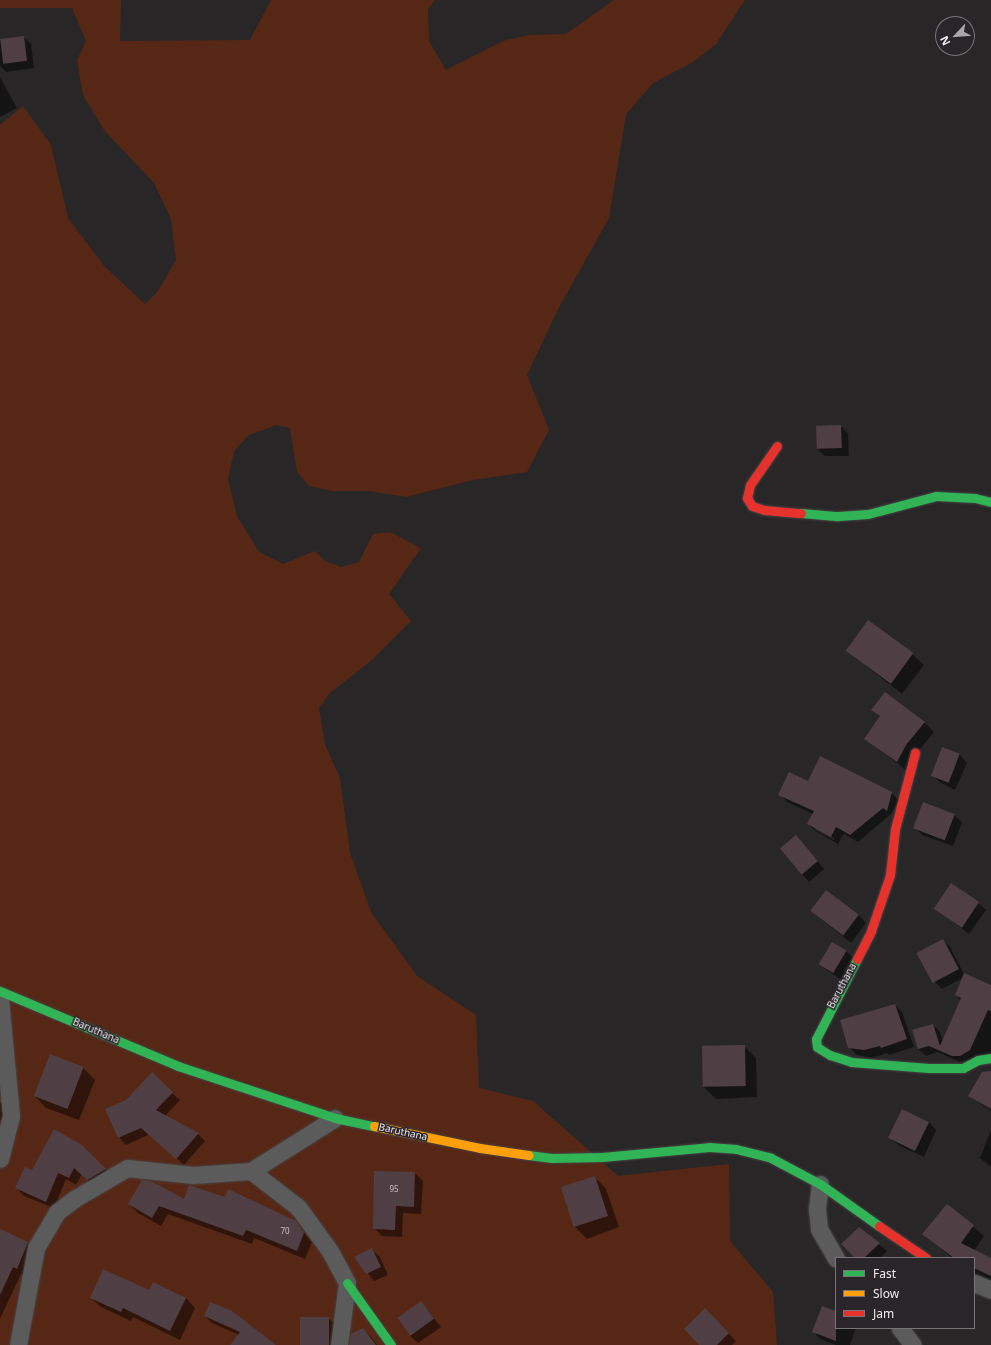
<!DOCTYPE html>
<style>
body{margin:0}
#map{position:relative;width:991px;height:1345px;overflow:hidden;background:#292628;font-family:"Noto Sans",sans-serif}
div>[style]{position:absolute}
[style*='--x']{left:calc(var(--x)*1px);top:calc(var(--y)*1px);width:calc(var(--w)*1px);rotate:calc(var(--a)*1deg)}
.green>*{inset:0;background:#572715}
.shadow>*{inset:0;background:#0007}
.building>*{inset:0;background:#4f3f44;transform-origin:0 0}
.roads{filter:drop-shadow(0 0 1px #464445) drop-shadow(0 0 1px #464445)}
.street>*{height:17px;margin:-8.5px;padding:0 8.5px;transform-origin:8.5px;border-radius:8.5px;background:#5c5b5c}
.fast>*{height:9px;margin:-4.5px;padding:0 4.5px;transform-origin:4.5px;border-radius:4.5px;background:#30b455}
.slow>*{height:9px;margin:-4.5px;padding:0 4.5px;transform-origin:4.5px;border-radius:4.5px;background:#ff9f0a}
.jam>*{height:9px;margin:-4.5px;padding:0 4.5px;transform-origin:4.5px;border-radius:4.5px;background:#e5322d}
span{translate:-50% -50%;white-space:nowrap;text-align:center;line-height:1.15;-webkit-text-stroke:3px #2a2529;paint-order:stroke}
.number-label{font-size:8px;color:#c7c0c4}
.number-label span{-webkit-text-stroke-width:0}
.street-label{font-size:10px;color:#efebee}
.legend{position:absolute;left:835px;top:1257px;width:140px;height:72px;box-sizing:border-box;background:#2a2529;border:1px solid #797478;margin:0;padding:5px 7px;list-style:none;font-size:12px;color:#efebee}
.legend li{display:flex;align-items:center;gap:8px;height:20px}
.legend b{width:20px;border:1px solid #797478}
.north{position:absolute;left:935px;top:16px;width:40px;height:40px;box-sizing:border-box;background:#2a2529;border:1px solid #797478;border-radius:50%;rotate:244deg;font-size:11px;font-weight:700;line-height:16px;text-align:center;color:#efebee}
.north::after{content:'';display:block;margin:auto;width:14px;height:18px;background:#aaa6a9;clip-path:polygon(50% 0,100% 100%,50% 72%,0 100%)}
</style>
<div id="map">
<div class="green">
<i style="clip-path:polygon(0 0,121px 0,120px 41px,250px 40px,271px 0,435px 0,428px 9px,429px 41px,446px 70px,503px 41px,529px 35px,566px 34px,614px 0,745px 0,716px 44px,693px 62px,653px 83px,626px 114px,609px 218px,558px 309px,527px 375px,549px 430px,527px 472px,473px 480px,406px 497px,369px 491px,332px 491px,309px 486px,297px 472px,290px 428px,276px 425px,249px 435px,234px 451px,228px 479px,237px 516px,259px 552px,283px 564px,315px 551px,325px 561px,341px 567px,359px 562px,373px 534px,390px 532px,421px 548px,389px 594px,411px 621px,373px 659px,330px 693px,319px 708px,325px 745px,340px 778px,350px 853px,371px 912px,417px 976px,476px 1015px,479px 1088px,533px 1101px,618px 1176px,729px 1164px,730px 1241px,773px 1292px,777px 1345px,0 1345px,0 125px,23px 106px,51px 145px,68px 218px,105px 267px,145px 304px,158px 291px,176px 260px,171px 219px,154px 183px,104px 130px,83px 95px,77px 60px,86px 41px,72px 8px,0 8px)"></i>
</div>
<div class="shadow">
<i style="clip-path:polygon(23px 37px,31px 44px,34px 68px,6px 72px,0 66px,0 40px)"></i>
<i style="clip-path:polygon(0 77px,17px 108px,0 117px)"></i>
<i style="clip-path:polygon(841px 426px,848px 434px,849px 456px,825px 456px,817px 449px)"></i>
<i style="clip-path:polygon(847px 651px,912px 654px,924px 665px,902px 694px)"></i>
<i style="clip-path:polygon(873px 710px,924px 722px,934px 732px,916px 754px,907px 771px,866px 739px,881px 718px)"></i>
<i style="clip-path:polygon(943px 748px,960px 755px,967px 763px,955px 790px,941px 783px,933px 776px)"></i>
<i style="clip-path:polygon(evenodd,808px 782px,891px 793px,899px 800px,891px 814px,858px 842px,844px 834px,838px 844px,815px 831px,808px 824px,813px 814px,787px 802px,780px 794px,808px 782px,815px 827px,835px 839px,834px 840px,815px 830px,815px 827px)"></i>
<i style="clip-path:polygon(954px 815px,962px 822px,953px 846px,922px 835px,915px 827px)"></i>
<i style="clip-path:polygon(796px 836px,824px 869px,809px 882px,802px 874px)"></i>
<i style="clip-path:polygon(978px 903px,986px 910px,969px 934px,935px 908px)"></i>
<i style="clip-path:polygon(811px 911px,859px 915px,866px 923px,851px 943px)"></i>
<i style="clip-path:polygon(942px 940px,950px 947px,964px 974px,989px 985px,991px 983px,991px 1054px,960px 1062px,937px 1052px,926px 1056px,918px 1049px,933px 1025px,940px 1032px,943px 1042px,961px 1000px,956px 995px,963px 978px,942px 989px,935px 982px,919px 953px)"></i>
<i style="clip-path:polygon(846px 951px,854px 959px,843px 981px,820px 965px)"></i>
<i style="clip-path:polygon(895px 1005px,902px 1012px,914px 1047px,889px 1055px,887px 1053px,872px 1058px,857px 1055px,849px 1047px)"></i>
<i style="clip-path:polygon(744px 1046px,756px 1058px,757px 1097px,716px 1099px,704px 1087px)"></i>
<i style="clip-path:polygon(83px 1068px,95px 1080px,79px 1120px,46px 1108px,35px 1096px)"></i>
<i style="clip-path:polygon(991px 1071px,991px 1111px,969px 1096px,982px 1073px)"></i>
<i style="clip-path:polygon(172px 1093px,180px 1100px,165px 1116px,198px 1134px,205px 1141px,184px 1165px,150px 1134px,126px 1145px,119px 1137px)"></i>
<i style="clip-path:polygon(0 1102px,7px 1109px,8px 1120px,0 1120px)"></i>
<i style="clip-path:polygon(929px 1122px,936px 1130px,924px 1157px,898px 1145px,890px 1138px)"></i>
<i style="clip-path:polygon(991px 1130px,991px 1167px,980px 1158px)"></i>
<i style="clip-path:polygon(81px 1146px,113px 1176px,95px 1187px,82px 1174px,76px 1185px,66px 1179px,54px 1208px,24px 1196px,17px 1188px,32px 1171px)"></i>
<i style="clip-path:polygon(375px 1172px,415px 1173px,423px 1181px,421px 1214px,403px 1213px,402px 1237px,382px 1236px,374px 1228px)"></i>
<i style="clip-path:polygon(595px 1177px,606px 1189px,619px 1227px,587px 1239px,575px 1227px)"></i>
<i style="clip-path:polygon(229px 1191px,295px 1222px,312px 1242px,305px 1259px,254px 1238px,252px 1244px,168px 1214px,161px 1226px,138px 1213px,129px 1204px,226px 1199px)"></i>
<i style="clip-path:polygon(947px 1205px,984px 1236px,974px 1251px,991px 1259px,991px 1281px,974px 1273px,974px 1258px,952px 1258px,924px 1234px)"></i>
<i style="clip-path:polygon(859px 1228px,887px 1251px,880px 1258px,856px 1258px)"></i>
<i style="clip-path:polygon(0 1233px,27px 1243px,35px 1250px,25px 1276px,21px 1274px,0 1319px)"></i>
<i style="clip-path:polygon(372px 1250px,380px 1257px,388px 1275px,374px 1281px,356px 1258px)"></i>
<i style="clip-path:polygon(150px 1292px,186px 1298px,195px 1308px,180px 1340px,133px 1317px,131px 1321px,101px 1307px,91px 1298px)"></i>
<i style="clip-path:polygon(421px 1303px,441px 1327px,418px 1343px,410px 1336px)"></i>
<i style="clip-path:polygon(705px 1309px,736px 1341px,732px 1345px,701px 1345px)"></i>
<i style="clip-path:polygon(836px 1312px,836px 1328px,856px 1328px,850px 1345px,836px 1345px,820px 1339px,813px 1331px)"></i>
<i style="clip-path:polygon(205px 1316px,273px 1345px,231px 1345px,239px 1335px,212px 1323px)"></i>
<i style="clip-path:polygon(328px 1318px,336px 1325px,336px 1345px,301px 1345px)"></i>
<i style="clip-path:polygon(363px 1329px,371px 1337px,377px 1345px,350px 1345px)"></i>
</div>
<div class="building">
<i style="left:24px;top:36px;width:25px;height:24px;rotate:83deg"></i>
<i style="left:841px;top:425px;width:23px;height:25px;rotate:88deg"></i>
<i style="left:868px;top:620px;width:56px;height:38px;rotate:36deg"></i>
<i style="clip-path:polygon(885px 692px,925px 722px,906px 745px,897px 762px,864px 739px,880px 716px,871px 710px)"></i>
<i style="left:942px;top:747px;width:19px;height:31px;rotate:21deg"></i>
<i style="clip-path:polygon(820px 756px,892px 792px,887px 811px,883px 808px,850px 835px,836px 827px,831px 837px,807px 824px,814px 811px,778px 795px,789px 772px,808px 781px)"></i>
<i style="left:923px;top:802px;width:34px;height:28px;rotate:21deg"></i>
<i style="left:796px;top:835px;width:34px;height:21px;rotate:50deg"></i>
<i style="left:951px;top:883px;width:34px;height:31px;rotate:34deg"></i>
<i style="left:826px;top:890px;width:41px;height:26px;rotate:37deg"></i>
<i style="left:943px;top:939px;width:34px;height:30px;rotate:62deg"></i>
<i style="left:832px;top:942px;width:17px;height:26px;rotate:31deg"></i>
<i style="clip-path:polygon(964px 973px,991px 985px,991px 1011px,988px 1010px,970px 1050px,960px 1056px,952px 1056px,929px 1046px,918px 1049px,912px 1030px,933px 1024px,940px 1046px,961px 998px,955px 995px)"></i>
<i style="clip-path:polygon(895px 1004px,907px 1039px,881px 1048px,880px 1046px,864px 1050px,848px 1048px,840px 1020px)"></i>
<i style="left:745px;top:1045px;width:41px;height:43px;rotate:89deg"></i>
<i style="left:50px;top:1054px;width:36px;height:45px;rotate:21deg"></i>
<i style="clip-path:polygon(991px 1071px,991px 1109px,968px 1096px,982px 1072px)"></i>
<i style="clip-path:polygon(152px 1072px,173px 1092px,156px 1110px,199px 1133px,176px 1159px,141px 1128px,118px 1138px,105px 1109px,126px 1100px)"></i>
<i style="left:902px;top:1109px;width:30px;height:32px;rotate:26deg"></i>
<i style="clip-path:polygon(54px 1129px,82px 1145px,106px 1169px,87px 1180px,74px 1168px,69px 1178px,58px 1173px,46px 1202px,15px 1188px,25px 1167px,32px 1170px)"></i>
<i style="clip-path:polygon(374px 1171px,415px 1172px,414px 1207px,396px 1206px,395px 1230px,373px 1229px)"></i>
<i style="left:595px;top:1176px;width:42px;height:36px;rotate:72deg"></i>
<i style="clip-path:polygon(142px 1180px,151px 1181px,184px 1199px,189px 1185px,225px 1197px,228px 1189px,296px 1221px,304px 1233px,297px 1251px,246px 1230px,243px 1236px,159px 1206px,152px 1218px,128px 1204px)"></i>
<i style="clip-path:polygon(947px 1204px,974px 1225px,961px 1243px,991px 1258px,991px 1276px,974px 1268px,974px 1258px,954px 1258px,922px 1234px)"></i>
<i style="clip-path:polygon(859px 1227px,880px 1243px,864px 1258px,855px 1258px,841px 1244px)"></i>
<i style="clip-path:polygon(0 1229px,28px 1242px,17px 1269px,13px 1267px,0 1295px)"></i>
<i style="clip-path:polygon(372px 1248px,381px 1267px,366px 1274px,354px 1257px)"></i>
<i style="clip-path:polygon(103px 1269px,149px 1290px,153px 1282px,186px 1298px,170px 1331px,123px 1308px,121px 1312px,90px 1298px)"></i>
<i style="left:421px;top:1301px;width:22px;height:29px;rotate:54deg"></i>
<i style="clip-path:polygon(210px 1302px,232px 1311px,276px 1345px,230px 1345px,240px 1332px,204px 1316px)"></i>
<i style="clip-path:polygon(822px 1306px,836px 1311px,836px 1341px,812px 1332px)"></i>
<i style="clip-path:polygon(705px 1308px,729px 1333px,717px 1345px,699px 1345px,684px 1329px)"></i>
<i style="left:300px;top:1317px;width:29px;height:28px"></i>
<i style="clip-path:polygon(363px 1328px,376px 1345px,349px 1345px,351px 1334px)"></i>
</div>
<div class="roads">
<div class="street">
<i style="--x:0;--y:999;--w:118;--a:84.6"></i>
<i style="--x:11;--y:1116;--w:44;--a:104.3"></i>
<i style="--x:251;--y:1171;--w:59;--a:37.5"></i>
<i style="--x:298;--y:1207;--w:54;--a:54"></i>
<i style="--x:330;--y:1251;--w:36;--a:62"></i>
<i style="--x:347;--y:1283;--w:63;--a:97.4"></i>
<i style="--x:820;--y:1184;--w:25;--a:97"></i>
<i style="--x:817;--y:1209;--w:20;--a:84"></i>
<i style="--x:819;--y:1229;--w:34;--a:60"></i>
<i style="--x:974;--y:1283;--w:18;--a:22"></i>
<i style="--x:900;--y:1328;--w:21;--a:53"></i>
<i style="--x:18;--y:1345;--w:99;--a:-79.5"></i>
<i style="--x:36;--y:1248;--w:42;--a:-59.7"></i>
<i style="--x:57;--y:1212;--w:21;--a:-37"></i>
<i style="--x:74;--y:1199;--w:61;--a:-30.3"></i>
<i style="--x:127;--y:1168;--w:66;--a:6.1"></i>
<i style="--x:193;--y:1175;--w:58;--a:-3.9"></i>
<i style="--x:251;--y:1171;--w:99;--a:-32.2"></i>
</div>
<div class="fast">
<i style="--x:801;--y:513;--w:37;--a:5"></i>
<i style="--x:838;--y:516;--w:30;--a:-4"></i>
<i style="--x:868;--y:514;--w:70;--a:-14.8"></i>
<i style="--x:936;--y:496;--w:39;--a:3"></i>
<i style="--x:975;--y:498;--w:16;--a:14"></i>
<i style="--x:857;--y:959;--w:90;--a:117.1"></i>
<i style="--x:816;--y:1039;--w:8;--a:83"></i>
<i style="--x:817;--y:1047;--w:15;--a:32"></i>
<i style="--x:830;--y:1055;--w:22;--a:18"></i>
<i style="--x:851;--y:1062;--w:78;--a:4.4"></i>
<i style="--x:929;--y:1068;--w:34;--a:0"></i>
<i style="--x:963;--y:1068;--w:17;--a:-28"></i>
<i style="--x:978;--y:1060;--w:13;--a:-9"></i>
<i style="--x:0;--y:991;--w:193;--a:22.8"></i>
<i style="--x:178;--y:1066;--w:165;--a:18.3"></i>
<i style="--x:335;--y:1118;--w:40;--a:12"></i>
<i style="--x:528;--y:1155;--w:24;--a:7"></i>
<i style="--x:552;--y:1158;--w:50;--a:-1.1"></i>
<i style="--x:602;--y:1157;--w:107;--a:-5.3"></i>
<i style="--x:709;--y:1147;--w:27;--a:4"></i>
<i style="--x:736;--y:1149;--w:36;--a:14"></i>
<i style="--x:771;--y:1158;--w:55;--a:28"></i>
<i style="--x:820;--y:1184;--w:72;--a:35.4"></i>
<i style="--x:347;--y:1283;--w:76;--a:54.6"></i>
</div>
<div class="slow">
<i style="--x:374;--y:1126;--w:108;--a:11.7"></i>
<i style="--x:480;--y:1148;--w:49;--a:8.3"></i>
</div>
<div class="jam">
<i style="--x:777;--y:446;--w:47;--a:124.7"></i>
<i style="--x:750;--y:485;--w:13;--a:103"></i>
<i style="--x:747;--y:498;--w:9;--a:58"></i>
<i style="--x:752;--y:506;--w:13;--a:18"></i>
<i style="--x:764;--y:510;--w:37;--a:5"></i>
<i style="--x:857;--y:959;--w:31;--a:-63"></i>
<i style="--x:871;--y:931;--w:59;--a:-71.3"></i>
<i style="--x:890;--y:875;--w:46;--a:-83.8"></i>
<i style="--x:895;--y:829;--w:79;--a:-75.3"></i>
<i style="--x:879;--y:1226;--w:57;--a:34.2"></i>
</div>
</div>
<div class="number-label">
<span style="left:394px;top:1189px">95</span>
<span style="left:285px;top:1231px">70</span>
</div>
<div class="street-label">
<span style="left:842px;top:986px;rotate:-62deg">Baruthana</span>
<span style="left:96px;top:1031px;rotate:23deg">Baruthana</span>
<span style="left:403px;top:1132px;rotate:12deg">Baruthana</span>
</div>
<ul class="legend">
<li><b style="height:5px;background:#30b455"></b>Fast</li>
<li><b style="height:5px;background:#ff9f0a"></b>Slow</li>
<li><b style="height:5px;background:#e5322d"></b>Jam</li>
</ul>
<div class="north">N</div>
</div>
